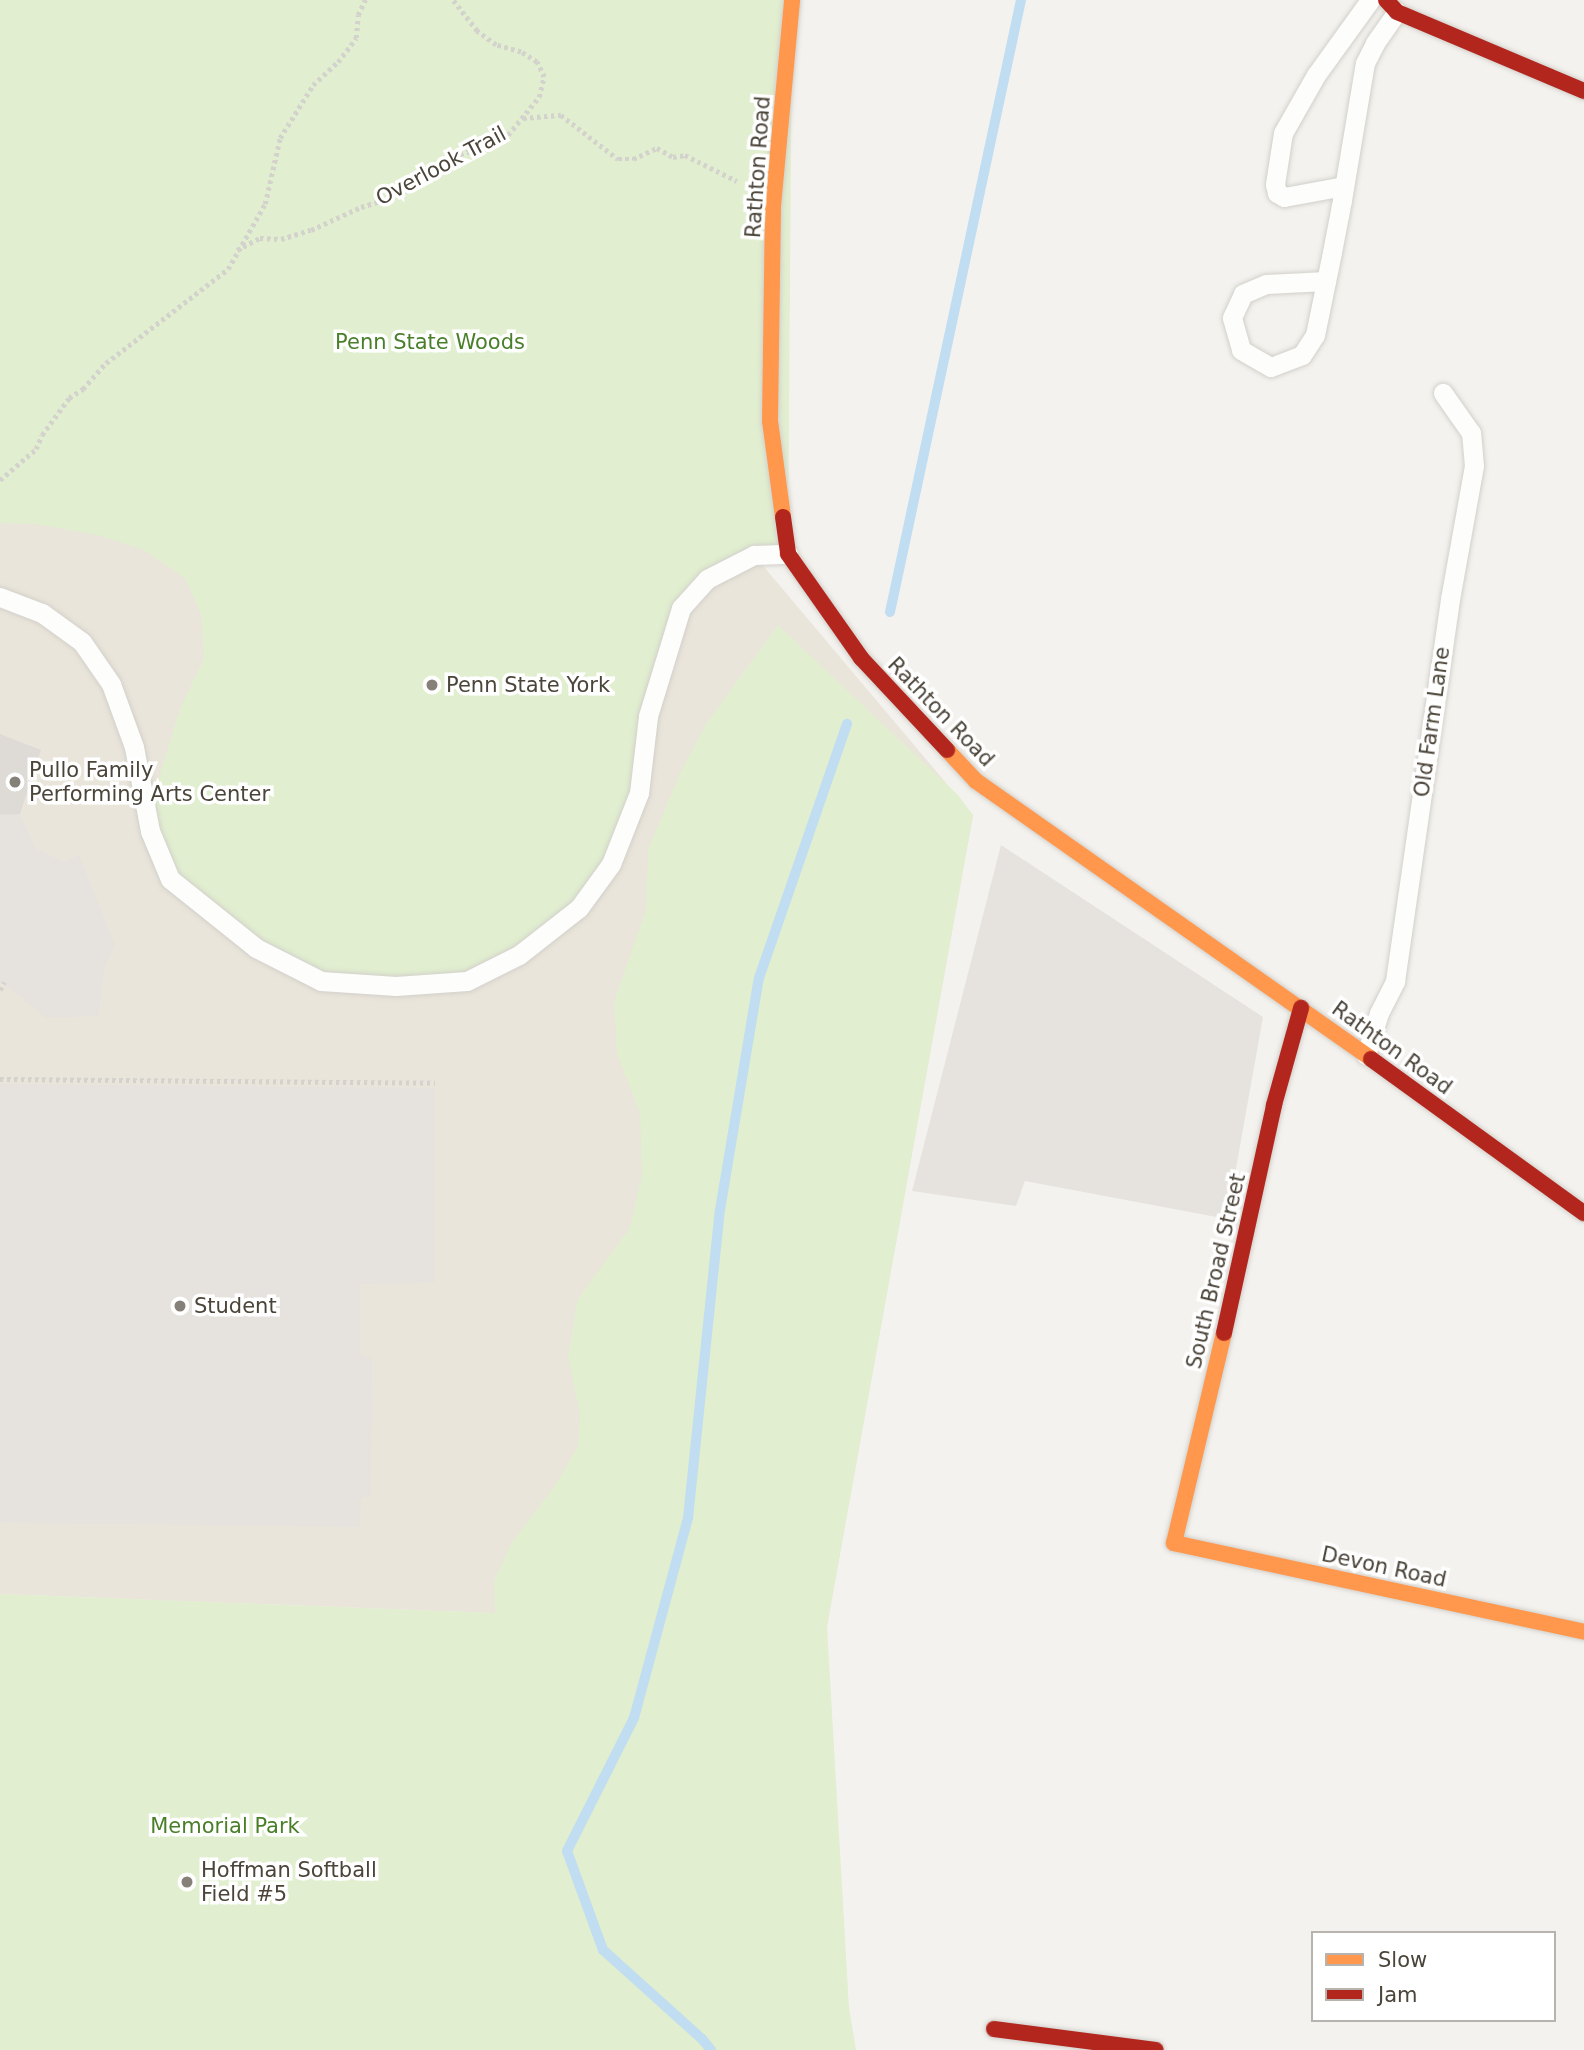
<!DOCTYPE html>
<style>
body{margin:0}
#map{position:relative;width:1584px;height:2050px;overflow:hidden;background:#f4f2ee;font-family:"DejaVu Sans",sans-serif}
div>[style]{position:absolute}
[style*='--x']{left:calc(var(--x)*1px);top:calc(var(--y)*1px);width:calc(var(--w)*1px);rotate:calc(var(--a)*1deg)}
.education>*{inset:0;background:#eae5da}
.green>*{inset:0;background:#e1eecf}
.parking>*{inset:0;background:#e6e3df}
.stream>*{height:10px;margin:-5px;padding:0 5px;transform-origin:5px;border-radius:5px;background:#c0ddf1}
.building>*{inset:0;background:#dedbd6}
.path>*{height:4.5px;margin-top:-2.25px;transform-origin:0;background:repeating-linear-gradient(90deg,#d3d2cc 0 3.5px,transparent 0 7px)}
.roads{filter:drop-shadow(0 0 2px #d2d0cb) drop-shadow(0 0 2px #d2d0cb)}
.lane>*{height:19px;margin:-9.5px;padding:0 9.5px;transform-origin:9.5px;border-radius:9.5px;background:#fdfdfc}
.slow>*{height:16px;margin:-8px;padding:0 8px;transform-origin:8px;border-radius:8px;background:#ff974d}
.jam>*{height:16px;margin:-8px;padding:0 8px;transform-origin:8px;border-radius:8px;background:#b3261e}
.dots>*{width:19px;height:19px;translate:-50% -50%;box-sizing:border-box;border:4px solid #fff;border-radius:50%}
span{translate:-50% -50%;white-space:nowrap;text-align:center;line-height:1.15;-webkit-text-stroke:7px #fff;paint-order:stroke}
.street-label{font-size:21px;color:#4b4439}
.park-label{font-size:21px;color:#4a7f2a}
.poi-label{font-size:21px;color:#4b4439}
.left{translate:0 -50%;text-align:left}
.legend{position:absolute;left:1311px;top:1931px;width:245px;height:91px;box-sizing:border-box;background:#fff;border:2px solid #b7b4b0;margin:0;padding:9px 12px;list-style:none;font-size:21px;color:#4b4439}
.legend li{display:flex;align-items:center;gap:14px;height:35px}
.legend b{width:35px;border:2px solid #b7b4b0}
</style>
<div id="map">
<div class="education">
<i style="clip-path:polygon(0 0,754px 555px,973px 815px,827px 1626px,0 1594px)"></i>
</div>
<div class="green">
<i style="clip-path:polygon(0 0,792px 0,788px 554px,754px 555px,681px 608px,639px 793px,579px 908px,467px 981px,321px 981px,170px 879px,150px 831px,161px 770px,180px 709px,204px 658px,201px 615px,185px 578px,144px 550px,98px 535px,35px 524px,0 523px)"></i>
<i style="clip-path:polygon(778px 625px,958px 795px,973px 815px,827px 1626px,849px 2008px,856px 2050px,0 2050px,0 1594px,495px 1613px,494px 1581px,512px 1542px,554px 1487px,578px 1446px,580px 1414px,568px 1356px,578px 1299px,629px 1229px,642px 1176px,640px 1113px,617px 1054px,614px 1002px,646px 909px,648px 849px,681px 771px,708px 721px)"></i>
</div>
<div class="parking">
<i style="clip-path:polygon(20px 814px,36px 849px,65px 862px,79px 855px,115px 945px,104px 969px,99px 1016px,45px 1018px,11px 989px,0 983px,0 815px)"></i>
<i style="clip-path:polygon(1001px 845px,1263px 1017px,1227px 1219px,1025px 1181px,1016px 1206px,912px 1191px)"></i>
<i style="clip-path:polygon(0 1084px,434px 1088px,434px 1283px,360px 1284px,360px 1351px,361px 1356px,372px 1358px,371px 1496px,361px 1498px,360px 1527px,0 1523px)"></i>
</div>
<div class="stream">
<i style="--x:890;--y:612;--w:626;--a:-77.92"></i>
<i style="--x:711;--y:2050;--w:14;--a:-129"></i>
<i style="--x:702;--y:2039;--w:133;--a:-138"></i>
<i style="--x:603;--y:1950;--w:105;--a:-110"></i>
<i style="--x:567;--y:1851;--w:149;--a:-63.3"></i>
<i style="--x:634;--y:1718;--w:207;--a:-74.9"></i>
<i style="--x:688;--y:1518;--w:310;--a:-84.1"></i>
<i style="--x:720;--y:1210;--w:235;--a:-80.5"></i>
<i style="--x:759;--y:978;--w:269;--a:-70.9"></i>
</div>
<div class="building">
<i style="clip-path:polygon(0 734px,41px 750px,20px 814px,0 815px)"></i>
</div>
<div class="path">
<i style="--x:523;--y:118;--w:38;--a:-5"></i>
<i style="--x:561;--y:115;--w:72;--a:37.7"></i>
<i style="--x:618;--y:159;--w:15;--a:0"></i>
<i style="--x:633;--y:159;--w:26;--a:-25"></i>
<i style="--x:657;--y:148;--w:18;--a:29"></i>
<i style="--x:673;--y:157;--w:12;--a:-9"></i>
<i style="--x:685;--y:155;--w:58;--a:26.6"></i>
<i style="--x:237;--y:250;--w:26;--a:-28"></i>
<i style="--x:260;--y:238;--w:21;--a:3"></i>
<i style="--x:281;--y:239;--w:31;--a:-17"></i>
<i style="--x:311;--y:230;--w:55;--a:-24.7"></i>
<i style="--x:361;--y:207;--w:31;--a:-17"></i>
<i style="--x:391;--y:198;--w:39;--a:-27"></i>
<i style="--x:426;--y:180;--w:20;--a:-53"></i>
<i style="--x:438;--y:164;--w:24;--a:-24"></i>
<i style="--x:460;--y:154;--w:29;--a:-16"></i>
<i style="--x:488;--y:146;--w:23;--a:-29"></i>
<i style="--x:508;--y:135;--w:49;--a:-50.8"></i>
<i style="--x:539;--y:97;--w:21;--a:-76"></i>
<i style="--x:544;--y:77;--w:17;--a:-115"></i>
<i style="--x:537;--y:62;--w:19;--a:-148"></i>
<i style="--x:521;--y:52;--w:26;--a:-164"></i>
<i style="--x:496;--y:45;--w:24;--a:-144"></i>
<i style="--x:477;--y:31;--w:39;--a:-128"></i>
<i style="--x:0;--y:480;--w:48;--a:-40.7"></i>
<i style="--x:36;--y:449;--w:15;--a:-67"></i>
<i style="--x:42;--y:435;--w:46;--a:-53.9"></i>
<i style="--x:69;--y:398;--w:17;--a:-33"></i>
<i style="--x:83;--y:389;--w:35;--a:-49"></i>
<i style="--x:106;--y:363;--w:154;--a:-37.6"></i>
<i style="--x:228;--y:269;--w:75;--a:-60.4"></i>
<i style="--x:265;--y:204;--w:68;--a:-77.2"></i>
<i style="--x:280;--y:138;--w:62;--a:-58.1"></i>
<i style="--x:313;--y:85;--w:34;--a:-43"></i>
<i style="--x:338;--y:62;--w:30;--a:-53"></i>
<i style="--x:356;--y:38;--w:23;--a:-85"></i>
<i style="--x:358;--y:15;--w:17;--a:-65"></i>
<i style="--x:0;--y:990;--w:9;--a:-63"></i>
<i style="--x:0;--y:1079;--w:435;--a:0.5"></i>
</div>
<div class="roads">
<div class="lane">
<i style="--x:1344;--y:186;--w:61;--a:169.6"></i>
<i style="--x:1284;--y:197;--w:8;--a:-150"></i>
<i style="--x:1277;--y:193;--w:9;--a:-103"></i>
<i style="--x:1275;--y:184;--w:52;--a:-81.1"></i>
<i style="--x:1283;--y:133;--w:67;--a:-60.4"></i>
<i style="--x:1316;--y:75;--w:92;--a:-54.2"></i>
<i style="--x:1326;--y:281;--w:60;--a:177.1"></i>
<i style="--x:1266;--y:284;--w:25;--a:157"></i>
<i style="--x:1243;--y:294;--w:26;--a:115"></i>
<i style="--x:1232;--y:318;--w:33;--a:74"></i>
<i style="--x:1241;--y:350;--w:34;--a:30"></i>
<i style="--x:1271;--y:367;--w:33;--a:-21"></i>
<i style="--x:1302;--y:355;--w:24;--a:-57"></i>
<i style="--x:1315;--y:335;--w:85;--a:-78.4"></i>
<i style="--x:1332;--y:252;--w:53;--a:-79.1"></i>
<i style="--x:1342;--y:200;--w:139;--a:-80.5"></i>
<i style="--x:1365;--y:63;--w:22;--a:-63"></i>
<i style="--x:1375;--y:43;--w:38;--a:-55"></i>
<i style="--x:0;--y:597;--w:45;--a:20.9"></i>
<i style="--x:42;--y:613;--w:49;--a:35.9"></i>
<i style="--x:82;--y:642;--w:51;--a:55.4"></i>
<i style="--x:111;--y:684;--w:67;--a:69.9"></i>
<i style="--x:134;--y:747;--w:86;--a:79.2"></i>
<i style="--x:150;--y:831;--w:52;--a:67.4"></i>
<i style="--x:170;--y:879;--w:110;--a:38.7"></i>
<i style="--x:256;--y:948;--w:73;--a:26.9"></i>
<i style="--x:321;--y:981;--w:75;--a:3.8"></i>
<i style="--x:396;--y:986;--w:71;--a:-4"></i>
<i style="--x:467;--y:981;--w:58;--a:-26.6"></i>
<i style="--x:519;--y:955;--w:76;--a:-38.1"></i>
<i style="--x:579;--y:908;--w:54;--a:-54"></i>
<i style="--x:611;--y:864;--w:76;--a:-68.5"></i>
<i style="--x:639;--y:793;--w:78;--a:-83.3"></i>
<i style="--x:648;--y:716;--w:113;--a:-73"></i>
<i style="--x:681;--y:608;--w:39;--a:-48"></i>
<i style="--x:707;--y:579;--w:53;--a:-27.1"></i>
<i style="--x:754;--y:555;--w:34;--a:-2"></i>
<i style="--x:1366;--y:1055;--w:44;--a:-72.8"></i>
<i style="--x:1379;--y:1013;--w:36;--a:-63"></i>
<i style="--x:1395;--y:981;--w:386;--a:-81.8"></i>
<i style="--x:1450;--y:599;--w:135;--a:-79.8"></i>
<i style="--x:1474;--y:466;--w:33;--a:-95"></i>
<i style="--x:1471;--y:433;--w:49;--a:-125"></i>
</div>
<div class="slow">
<i style="--x:783;--y:517;--w:97;--a:-97.7"></i>
<i style="--x:770;--y:421;--w:215;--a:-89.2"></i>
<i style="--x:773;--y:206;--w:207;--a:-84.7"></i>
<i style="--x:947;--y:750;--w:42;--a:46.9"></i>
<i style="--x:976;--y:781;--w:483;--a:35.1"></i>
<i style="--x:1224;--y:1333;--w:216;--a:103.4"></i>
<i style="--x:1174;--y:1543;--w:420;--a:12.2"></i>
</div>
<div class="jam">
<i style="--x:1386;--y:0;--w:16;--a:47"></i>
<i style="--x:1397;--y:12;--w:203;--a:22.9"></i>
<i style="--x:783;--y:517;--w:37;--a:82"></i>
<i style="--x:788;--y:554;--w:127;--a:54.9"></i>
<i style="--x:861;--y:658;--w:126;--a:46.9"></i>
<i style="--x:1371;--y:1059;--w:263;--a:35.9"></i>
<i style="--x:1224;--y:1333;--w:233;--a:-77.6"></i>
<i style="--x:1274;--y:1105;--w:101;--a:-74.4"></i>
<i style="--x:994;--y:2029;--w:163;--a:7.4"></i>
</div>
</div>
<div class="dots">
<i style="left:432px;top:685px;background:#868178"></i>
<i style="left:15px;top:782px;background:#868178"></i>
<i style="left:180px;top:1306px;background:#868178"></i>
<i style="left:187px;top:1882px;background:#868178"></i>
</div>
<div class="street-label">
<span style="left:441px;top:166px;rotate:-28deg">Overlook Trail</span>
<span style="left:758px;top:167px;rotate:-86deg">Rathton Road</span>
<span style="left:941px;top:712px;rotate:46deg">Rathton Road</span>
<span style="left:1432px;top:722px;rotate:-82deg">Old Farm Lane</span>
<span style="left:1392px;top:1048px;rotate:36deg">Rathton Road</span>
<span style="left:1216px;top:1271px;rotate:-77deg">South Broad Street</span>
<span style="left:1384px;top:1567px;rotate:12deg">Devon Road</span>
</div>
<div class="park-label">
<span style="left:430px;top:342px">Penn State Woods</span>
<span style="left:225px;top:1826px">Memorial Park</span>
</div>
<div class="poi-label">
<span class="left" style="left:446px;top:685px">Penn State York</span>
<span class="left" style="left:29px;top:782px">Pullo Family<br>Performing Arts Center</span>
<span class="left" style="left:194px;top:1306px">Student</span>
<span class="left" style="left:201px;top:1882px">Hoffman Softball<br>Field #5</span>
</div>
<ul class="legend">
<li><b style="height:9px;background:#ff974d"></b>Slow</li>
<li><b style="height:9px;background:#b3261e"></b>Jam</li>
</ul>
</div>
